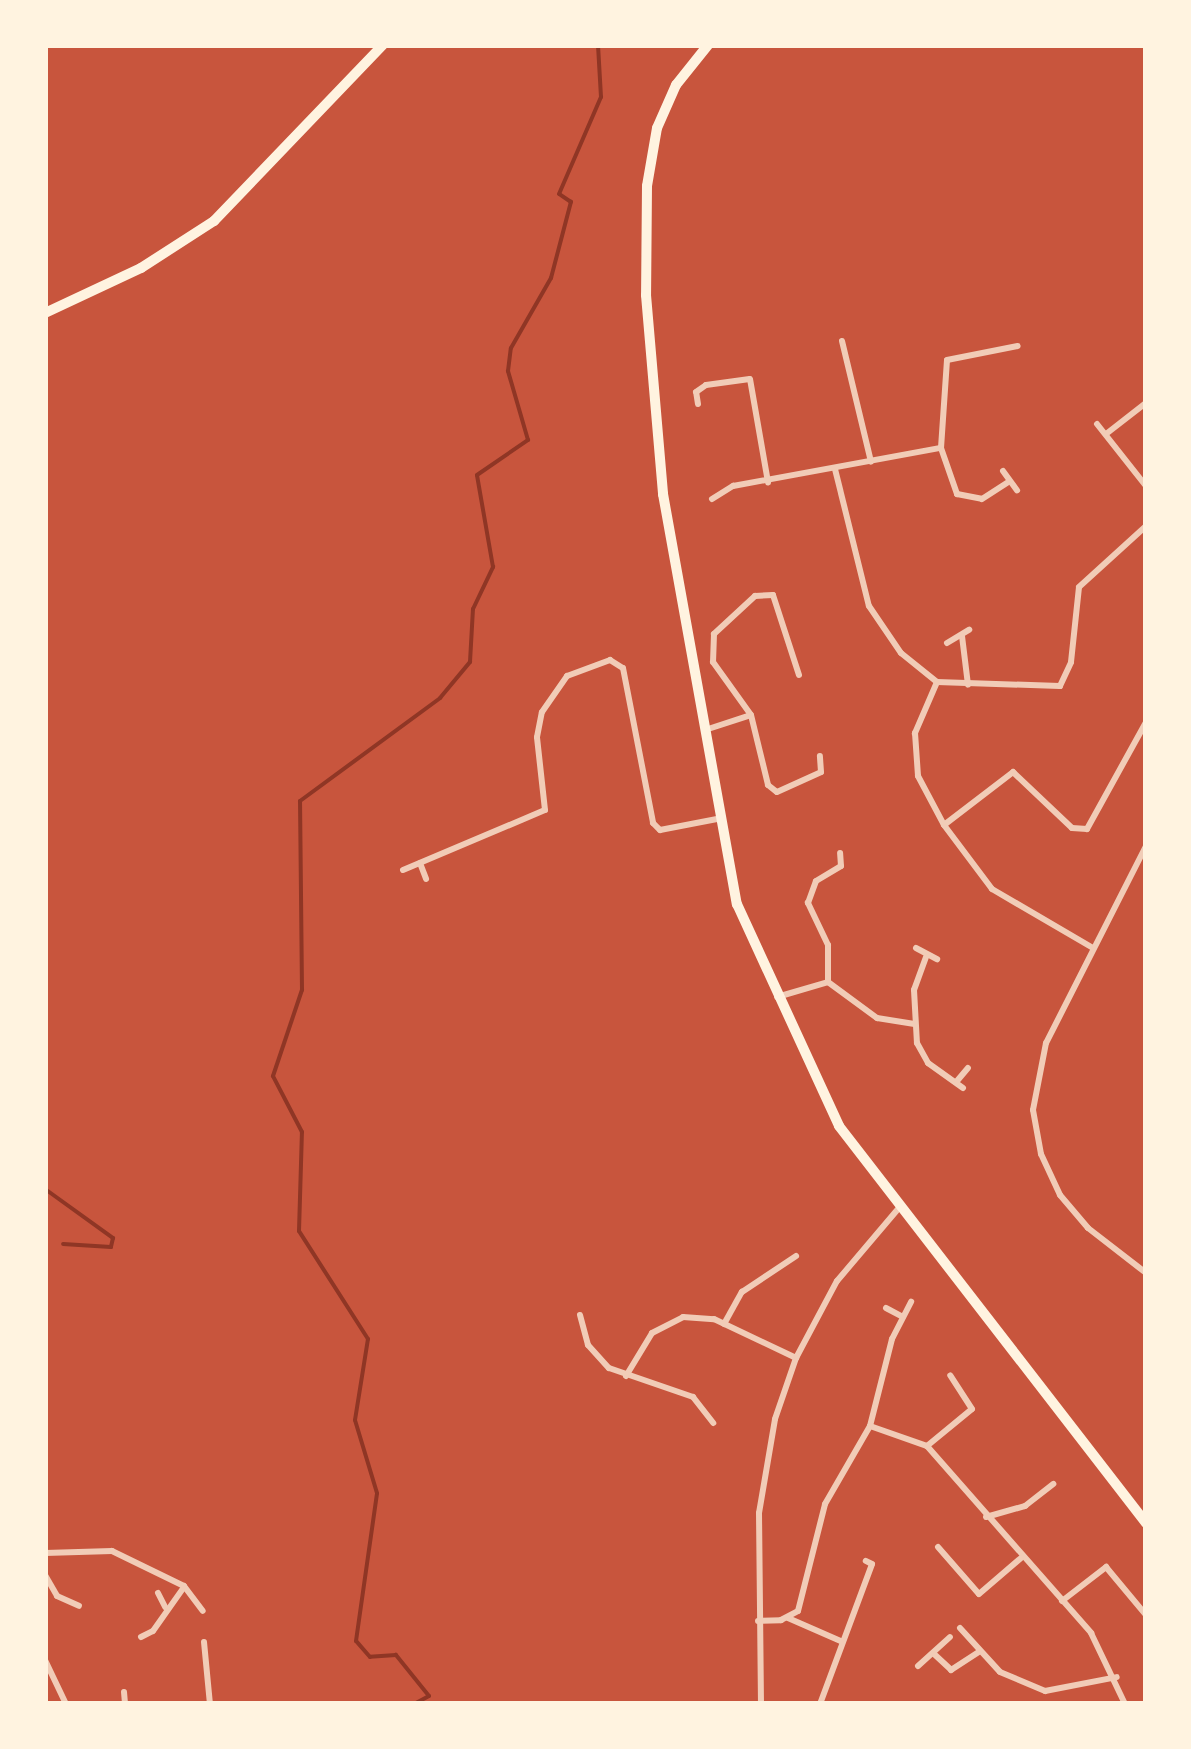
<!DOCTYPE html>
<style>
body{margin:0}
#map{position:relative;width:1191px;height:1749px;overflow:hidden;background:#c8553d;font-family:"Roboto Condensed",sans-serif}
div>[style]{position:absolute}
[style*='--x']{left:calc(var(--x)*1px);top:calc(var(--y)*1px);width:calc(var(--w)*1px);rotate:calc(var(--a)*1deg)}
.stream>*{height:4px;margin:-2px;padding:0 2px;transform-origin:2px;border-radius:2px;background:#8f3625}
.minor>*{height:6px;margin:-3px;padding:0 3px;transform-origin:3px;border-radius:3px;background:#f1ccb7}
.primary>*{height:10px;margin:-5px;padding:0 5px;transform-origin:5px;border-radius:5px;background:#fff3e0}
span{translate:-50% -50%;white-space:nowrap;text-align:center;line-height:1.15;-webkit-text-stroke:8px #fff3e0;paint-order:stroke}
.frame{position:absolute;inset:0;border:48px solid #fff3e0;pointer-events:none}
</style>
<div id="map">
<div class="stream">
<i style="--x:45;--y:1189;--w:84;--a:35.8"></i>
<i style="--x:113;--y:1238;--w:9;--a:103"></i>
<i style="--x:111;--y:1247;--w:48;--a:-176.4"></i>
<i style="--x:414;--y:1704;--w:17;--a:-28"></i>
<i style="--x:429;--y:1696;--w:53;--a:-128.8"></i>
<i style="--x:396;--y:1655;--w:26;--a:176"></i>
<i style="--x:370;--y:1657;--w:21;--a:-131"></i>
<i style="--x:356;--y:1641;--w:149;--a:-81.9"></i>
<i style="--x:377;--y:1493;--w:76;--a:-106.8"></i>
<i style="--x:355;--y:1420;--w:82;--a:-80.9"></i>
<i style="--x:368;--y:1339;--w:128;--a:-122.6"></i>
<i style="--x:299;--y:1231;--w:99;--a:-88.3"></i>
<i style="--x:302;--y:1132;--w:63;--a:-117.4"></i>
<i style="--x:273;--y:1076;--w:91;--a:-71.4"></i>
<i style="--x:302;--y:990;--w:189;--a:-90.6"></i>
<i style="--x:300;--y:801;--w:174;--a:-36.3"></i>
<i style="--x:440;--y:698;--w:47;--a:-50.2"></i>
<i style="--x:470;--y:662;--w:53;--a:-86.8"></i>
<i style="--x:473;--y:609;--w:47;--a:-64.5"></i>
<i style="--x:493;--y:567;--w:93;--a:-99.9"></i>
<i style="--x:477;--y:475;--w:62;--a:-34.5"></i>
<i style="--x:528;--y:440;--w:72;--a:-106.2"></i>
<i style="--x:508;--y:371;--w:23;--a:-83"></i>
<i style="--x:511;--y:348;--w:81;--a:-60.3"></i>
<i style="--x:551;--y:278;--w:79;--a:-75.3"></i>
<i style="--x:571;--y:202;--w:14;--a:-146"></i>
<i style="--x:559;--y:194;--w:106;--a:-66.6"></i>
<i style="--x:601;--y:97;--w:52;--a:-93.3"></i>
</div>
<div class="minor">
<i style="--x:842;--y:341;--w:124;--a:76.5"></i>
<i style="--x:698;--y:404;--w:12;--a:-99"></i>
<i style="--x:696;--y:392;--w:12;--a:-35"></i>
<i style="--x:706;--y:385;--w:44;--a:-7.8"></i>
<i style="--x:750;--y:379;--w:105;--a:80.1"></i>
<i style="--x:1097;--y:424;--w:79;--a:51.7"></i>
<i style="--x:1106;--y:434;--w:51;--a:-37.8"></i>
<i style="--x:941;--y:448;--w:49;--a:70.8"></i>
<i style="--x:957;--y:494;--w:25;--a:11"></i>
<i style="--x:982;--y:499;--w:30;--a:-33"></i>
<i style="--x:835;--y:469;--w:141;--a:76.1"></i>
<i style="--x:869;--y:606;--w:57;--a:55.8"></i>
<i style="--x:901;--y:653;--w:46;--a:38.9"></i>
<i style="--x:1003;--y:471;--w:24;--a:54"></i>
<i style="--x:712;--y:499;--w:25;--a:-32"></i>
<i style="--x:733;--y:486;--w:211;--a:-10.4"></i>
<i style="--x:941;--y:448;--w:88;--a:-86.1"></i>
<i style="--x:947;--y:360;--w:72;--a:-11.2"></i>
<i style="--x:962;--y:636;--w:49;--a:83"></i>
<i style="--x:947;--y:643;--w:26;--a:-31"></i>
<i style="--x:799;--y:675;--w:84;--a:-108"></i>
<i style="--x:773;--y:595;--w:18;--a:177"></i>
<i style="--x:755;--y:596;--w:56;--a:137.2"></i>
<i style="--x:714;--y:634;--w:28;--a:92"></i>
<i style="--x:713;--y:662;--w:65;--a:54.4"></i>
<i style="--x:751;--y:715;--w:72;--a:76.3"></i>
<i style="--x:768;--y:785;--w:11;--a:38"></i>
<i style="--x:777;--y:792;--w:48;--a:-24.4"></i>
<i style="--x:821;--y:772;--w:16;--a:-94"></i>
<i style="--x:937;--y:682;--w:56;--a:113.3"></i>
<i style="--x:915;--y:733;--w:43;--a:86"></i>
<i style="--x:918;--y:776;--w:55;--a:62"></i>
<i style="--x:944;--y:825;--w:80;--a:53.1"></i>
<i style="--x:992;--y:889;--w:117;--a:30.3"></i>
<i style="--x:937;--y:682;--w:123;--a:1.9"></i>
<i style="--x:1060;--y:686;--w:26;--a:-65"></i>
<i style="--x:1071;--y:662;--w:75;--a:-83.9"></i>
<i style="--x:1079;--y:587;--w:91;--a:-42.3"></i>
<i style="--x:705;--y:730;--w:48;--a:-18.1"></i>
<i style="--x:944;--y:825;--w:87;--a:-37.5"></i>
<i style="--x:1013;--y:772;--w:81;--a:43.5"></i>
<i style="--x:1072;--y:828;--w:15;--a:4"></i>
<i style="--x:1087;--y:829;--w:122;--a:-61.1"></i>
<i style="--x:1146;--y:846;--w:221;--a:116.9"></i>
<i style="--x:1046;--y:1043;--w:68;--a:101"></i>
<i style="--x:1033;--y:1110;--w:45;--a:79.7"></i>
<i style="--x:1041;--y:1154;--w:45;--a:65.1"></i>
<i style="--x:1060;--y:1195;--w:43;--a:49.7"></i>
<i style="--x:1088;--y:1228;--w:73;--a:37.8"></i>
<i style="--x:420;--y:863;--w:17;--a:69"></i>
<i style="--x:403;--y:870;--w:154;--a:-22.9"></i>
<i style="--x:545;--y:810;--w:73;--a:-96.3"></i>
<i style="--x:537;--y:737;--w:25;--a:-79"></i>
<i style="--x:542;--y:712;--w:44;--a:-55.2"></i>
<i style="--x:567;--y:676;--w:46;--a:-20.4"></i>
<i style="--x:610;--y:660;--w:15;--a:32"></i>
<i style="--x:623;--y:668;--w:158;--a:79"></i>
<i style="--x:653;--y:823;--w:10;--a:45"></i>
<i style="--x:660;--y:830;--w:58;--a:-10.9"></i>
<i style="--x:916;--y:948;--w:24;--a:28"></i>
<i style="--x:926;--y:957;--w:35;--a:110"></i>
<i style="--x:914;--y:990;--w:53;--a:86.8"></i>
<i style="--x:917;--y:1043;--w:23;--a:61"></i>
<i style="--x:928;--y:1063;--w:43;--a:35.5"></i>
<i style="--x:828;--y:982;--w:37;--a:-90"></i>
<i style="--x:828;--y:945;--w:47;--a:-115.5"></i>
<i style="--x:808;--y:903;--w:23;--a:-70"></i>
<i style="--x:816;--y:881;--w:29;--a:-31"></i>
<i style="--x:841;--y:866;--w:13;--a:-94"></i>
<i style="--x:777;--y:997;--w:53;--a:-16.4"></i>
<i style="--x:828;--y:982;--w:61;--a:36.3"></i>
<i style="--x:877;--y:1018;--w:38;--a:9"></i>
<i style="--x:957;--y:1081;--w:17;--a:-50"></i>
<i style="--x:886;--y:1308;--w:19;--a:28"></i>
<i style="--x:580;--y:1315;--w:31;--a:75"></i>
<i style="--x:588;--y:1345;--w:31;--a:48"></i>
<i style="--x:609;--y:1368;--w:89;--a:19"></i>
<i style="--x:693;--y:1397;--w:33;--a:52"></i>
<i style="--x:724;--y:1324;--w:37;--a:-61"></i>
<i style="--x:742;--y:1292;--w:65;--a:-33.7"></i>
<i style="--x:626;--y:1376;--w:50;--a:-58.8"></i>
<i style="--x:652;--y:1333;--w:35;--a:-27"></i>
<i style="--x:683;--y:1317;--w:31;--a:4"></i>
<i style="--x:714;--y:1319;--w:91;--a:25.4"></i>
<i style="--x:870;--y:1426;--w:60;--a:19.3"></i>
<i style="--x:927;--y:1446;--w:249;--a:48.7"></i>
<i style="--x:1091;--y:1633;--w:79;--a:64.4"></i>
<i style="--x:927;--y:1446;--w:58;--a:-39.4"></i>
<i style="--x:972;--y:1409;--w:40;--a:-122.9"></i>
<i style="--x:986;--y:1517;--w:41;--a:-15.8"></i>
<i style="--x:1025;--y:1506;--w:36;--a:-38"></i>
<i style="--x:938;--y:1547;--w:62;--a:48.9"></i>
<i style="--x:979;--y:1594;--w:55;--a:-40.6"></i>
<i style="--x:45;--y:1553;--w:67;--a:-1.7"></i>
<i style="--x:112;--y:1551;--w:80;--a:25.9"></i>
<i style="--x:184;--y:1586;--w:31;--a:53"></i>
<i style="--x:45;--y:1575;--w:24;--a:60"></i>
<i style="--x:57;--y:1596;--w:24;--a:24"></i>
<i style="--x:158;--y:1593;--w:16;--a:63"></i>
<i style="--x:1062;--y:1601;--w:56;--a:-37.7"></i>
<i style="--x:1106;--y:1567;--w:62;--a:50.2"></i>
<i style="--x:788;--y:1618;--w:58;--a:23.5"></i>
<i style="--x:758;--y:1621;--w:23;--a:-2"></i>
<i style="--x:781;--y:1620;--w:19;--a:-28"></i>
<i style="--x:798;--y:1611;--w:110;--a:-75.8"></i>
<i style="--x:825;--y:1504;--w:90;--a:-60"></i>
<i style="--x:870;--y:1426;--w:90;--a:-75.8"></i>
<i style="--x:892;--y:1339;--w:42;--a:-62.8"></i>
<i style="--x:960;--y:1628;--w:59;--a:47.7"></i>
<i style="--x:1000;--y:1672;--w:49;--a:22.9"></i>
<i style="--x:1045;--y:1691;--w:73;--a:-11"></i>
<i style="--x:141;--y:1637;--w:13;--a:-27"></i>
<i style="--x:153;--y:1631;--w:54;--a:-54.8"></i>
<i style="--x:204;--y:1642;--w:62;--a:84.5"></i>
<i style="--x:933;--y:1653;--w:25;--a:43"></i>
<i style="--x:951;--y:1670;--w:33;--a:-33"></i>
<i style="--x:45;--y:1660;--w:49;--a:64.5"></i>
<i style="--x:918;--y:1666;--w:43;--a:-42.2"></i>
<i style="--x:124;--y:1692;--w:12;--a:85"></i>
<i style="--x:761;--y:1704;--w:191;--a:-90.6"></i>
<i style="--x:759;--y:1513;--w:95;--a:-80.3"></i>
<i style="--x:775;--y:1419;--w:65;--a:-71"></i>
<i style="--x:796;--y:1358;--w:87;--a:-62"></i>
<i style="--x:837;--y:1281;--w:94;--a:-49.7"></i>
<i style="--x:820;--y:1704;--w:149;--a:-69.6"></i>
<i style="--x:872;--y:1564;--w:7;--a:-153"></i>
</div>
<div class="primary">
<i style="--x:708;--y:45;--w:51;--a:128.7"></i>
<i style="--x:676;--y:85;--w:47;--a:113.8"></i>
<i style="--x:657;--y:128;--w:59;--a:99.8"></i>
<i style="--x:647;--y:186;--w:109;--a:90.5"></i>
<i style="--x:646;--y:295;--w:200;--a:85.1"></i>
<i style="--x:663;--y:494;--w:417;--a:79.8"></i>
<i style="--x:737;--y:904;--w:244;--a:65.3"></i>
<i style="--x:839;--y:1126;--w:502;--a:52.29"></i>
<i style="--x:45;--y:313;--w:106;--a:-25.1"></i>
<i style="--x:141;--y:268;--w:87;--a:-32.8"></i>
<i style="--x:214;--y:221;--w:244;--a:-46.2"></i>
</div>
<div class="frame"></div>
</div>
